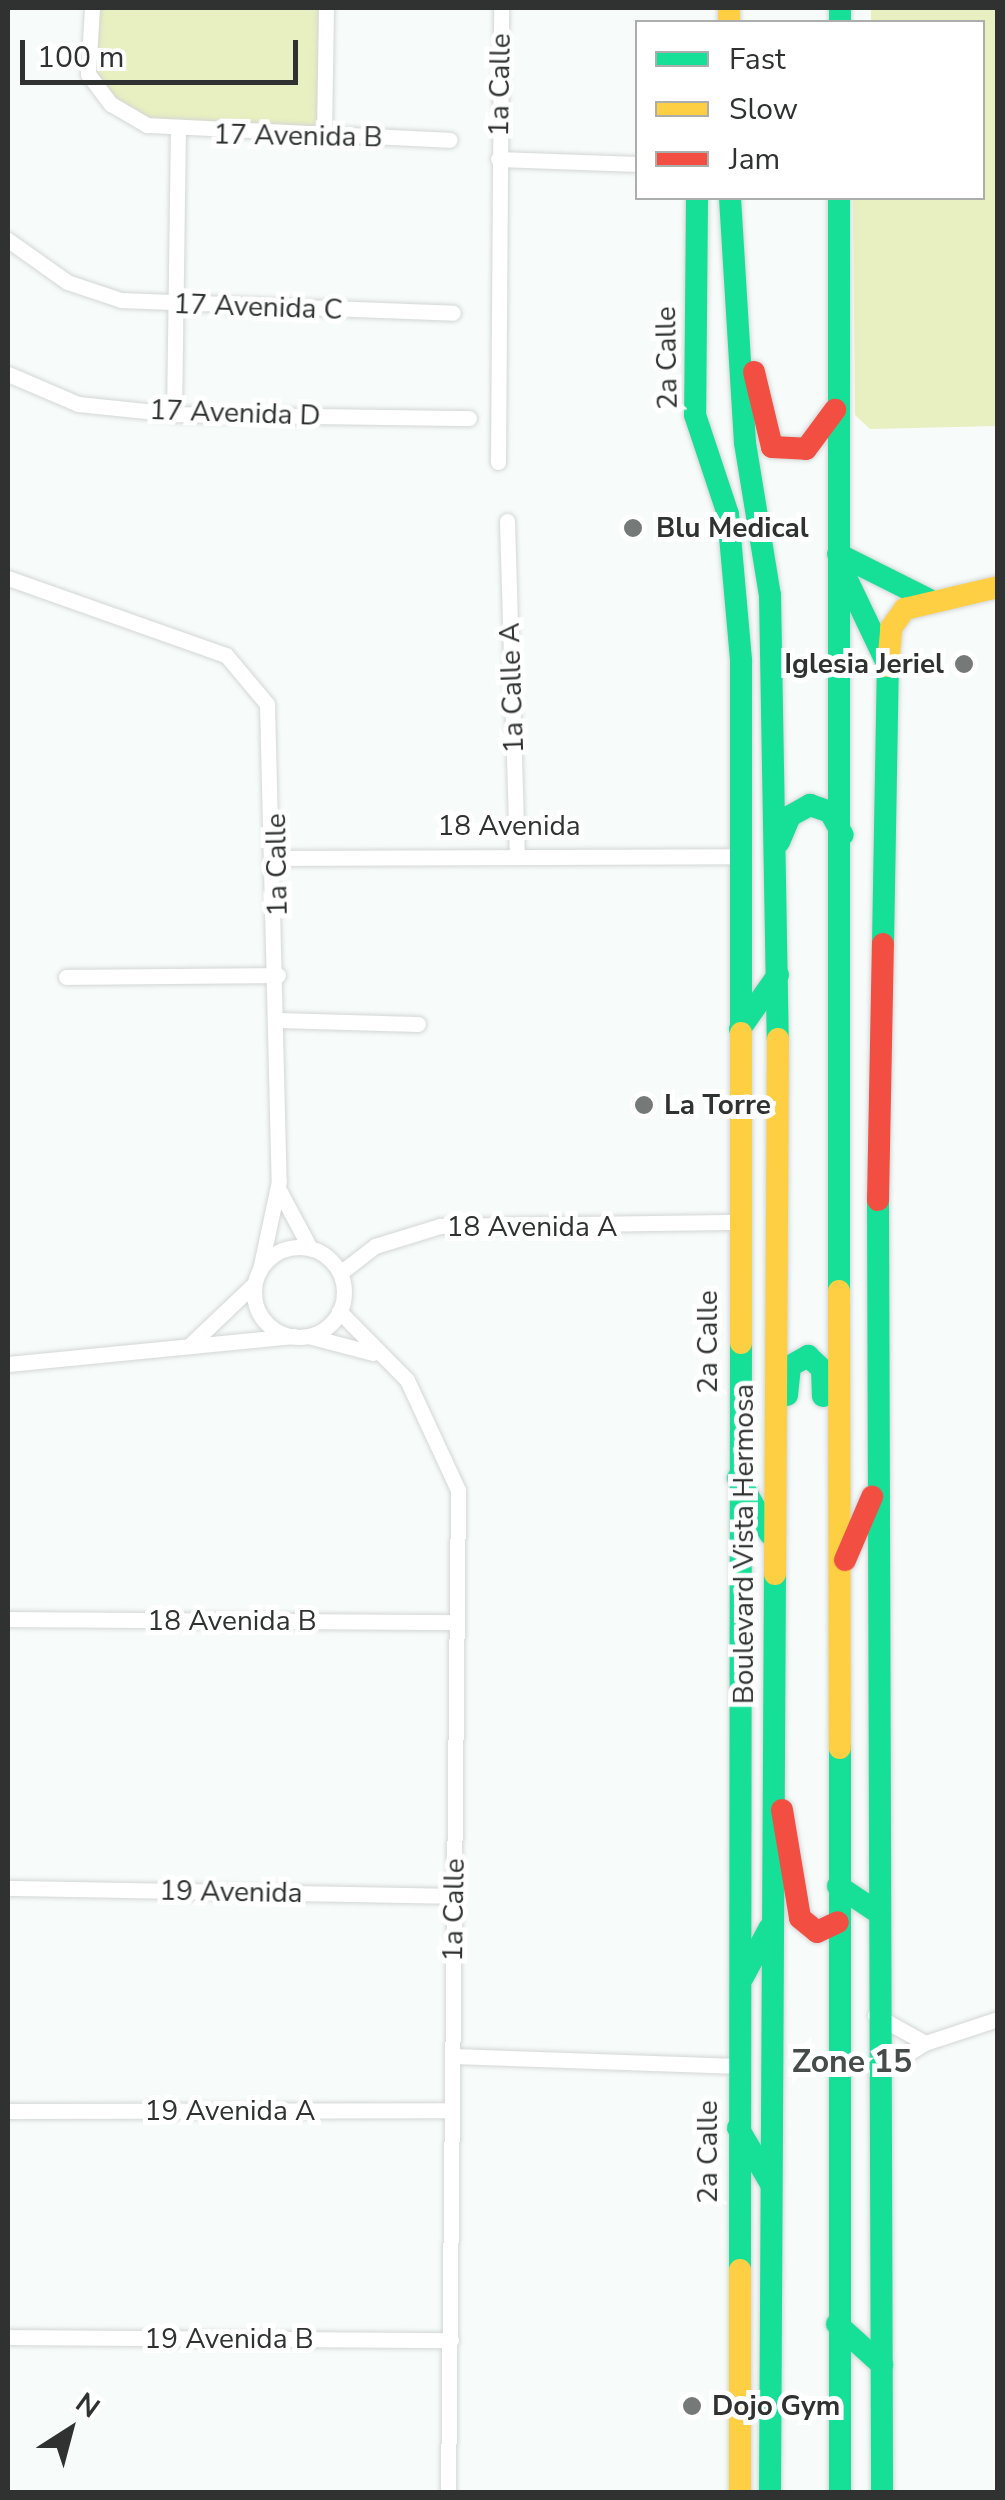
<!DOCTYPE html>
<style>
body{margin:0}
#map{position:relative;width:1005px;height:2500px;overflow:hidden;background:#f7fcfa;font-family:"Nunito Sans",sans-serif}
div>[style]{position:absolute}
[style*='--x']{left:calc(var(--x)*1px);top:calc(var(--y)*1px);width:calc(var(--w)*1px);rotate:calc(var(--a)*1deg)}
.green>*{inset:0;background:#e8efc0}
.roads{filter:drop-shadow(0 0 2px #d3d6d6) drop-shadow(0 0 2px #d3d6d6)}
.street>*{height:15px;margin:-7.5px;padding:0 7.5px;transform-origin:7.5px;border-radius:7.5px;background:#fefffe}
.street>.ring{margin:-7.5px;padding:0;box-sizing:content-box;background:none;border:15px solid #fefffe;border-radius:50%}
.fast>*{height:22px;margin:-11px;padding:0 11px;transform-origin:11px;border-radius:11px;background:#16e098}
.slow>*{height:22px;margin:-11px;padding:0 11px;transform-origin:11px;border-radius:11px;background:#ffcf43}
.jam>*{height:22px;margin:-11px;padding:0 11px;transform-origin:11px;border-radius:11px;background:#f24e42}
.dots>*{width:28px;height:28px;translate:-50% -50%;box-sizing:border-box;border:5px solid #fff;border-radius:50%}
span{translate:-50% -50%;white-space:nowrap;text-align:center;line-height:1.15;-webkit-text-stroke:10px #fff;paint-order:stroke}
.street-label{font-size:28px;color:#2f3231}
.poi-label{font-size:28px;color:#2f3231;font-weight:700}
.left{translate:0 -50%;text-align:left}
.right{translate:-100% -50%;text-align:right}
.quarter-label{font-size:32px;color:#464c4a;font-weight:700}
.frame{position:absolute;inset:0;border:10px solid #2f3231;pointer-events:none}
.legend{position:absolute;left:635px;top:20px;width:350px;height:180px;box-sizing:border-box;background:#fff;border:2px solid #acadad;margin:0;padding:12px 18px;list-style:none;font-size:30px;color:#2f3231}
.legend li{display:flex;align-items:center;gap:20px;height:50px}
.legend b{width:50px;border:2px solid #acadad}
.north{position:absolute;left:20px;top:2380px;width:100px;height:100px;-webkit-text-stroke:8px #fff;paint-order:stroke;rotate:36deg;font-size:28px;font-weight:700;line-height:40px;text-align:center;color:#2f3231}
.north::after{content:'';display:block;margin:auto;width:35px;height:45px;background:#2f3231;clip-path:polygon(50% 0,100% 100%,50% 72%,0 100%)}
.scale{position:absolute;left:20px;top:40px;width:278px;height:45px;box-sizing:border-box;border:5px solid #2f3231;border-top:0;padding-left:12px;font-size:30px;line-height:35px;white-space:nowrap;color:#2f3231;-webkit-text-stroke:8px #fff;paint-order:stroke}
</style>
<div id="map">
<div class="green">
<i style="clip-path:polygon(94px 8px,322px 8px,322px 132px,148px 122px,113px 102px,91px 73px)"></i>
<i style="clip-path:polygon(871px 8px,997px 8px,997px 426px,870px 429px,855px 415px,853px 198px,982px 198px,982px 22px,871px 22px)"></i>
</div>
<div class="roads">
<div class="street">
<i style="--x:92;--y:8;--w:66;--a:93.5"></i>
<i style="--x:88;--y:74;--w:38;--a:53"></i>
<i style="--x:111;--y:104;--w:42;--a:30.3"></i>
<i style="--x:147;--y:125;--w:303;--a:2.8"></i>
<i style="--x:324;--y:135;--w:127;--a:-89.1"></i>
<i style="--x:498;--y:159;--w:140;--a:2"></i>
<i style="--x:8;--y:240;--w:72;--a:35.4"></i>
<i style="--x:67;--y:282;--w:57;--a:18.4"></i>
<i style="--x:121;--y:300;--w:332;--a:2.2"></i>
<i style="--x:8;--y:374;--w:76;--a:23.2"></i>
<i style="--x:78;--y:404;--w:97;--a:5.9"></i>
<i style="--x:174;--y:414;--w:295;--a:0.8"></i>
<i style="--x:174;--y:414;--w:281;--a:-89.2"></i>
<i style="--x:498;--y:462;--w:454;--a:-89.6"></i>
<i style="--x:507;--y:521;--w:335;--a:88.3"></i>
<i style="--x:8;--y:578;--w:231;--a:19.5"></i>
<i style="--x:226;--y:655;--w:64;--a:50.1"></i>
<i style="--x:267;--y:704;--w:477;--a:88.6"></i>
<i style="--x:279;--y:1181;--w:91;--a:102.1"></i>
<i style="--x:278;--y:858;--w:462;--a:-0.2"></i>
<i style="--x:66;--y:977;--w:212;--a:-0.5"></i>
<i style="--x:277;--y:1020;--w:141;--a:1.6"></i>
<i style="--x:279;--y:1190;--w:66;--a:61.9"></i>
<i class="ring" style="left:254px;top:1247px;width:75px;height:75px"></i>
<i style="--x:340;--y:1273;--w:44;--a:-37.6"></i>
<i style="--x:375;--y:1246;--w:68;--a:-17.1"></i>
<i style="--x:440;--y:1226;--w:298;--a:-0.8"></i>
<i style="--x:339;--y:1311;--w:97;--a:45.4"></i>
<i style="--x:407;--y:1380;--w:121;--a:65.1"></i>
<i style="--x:458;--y:1490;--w:1002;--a:90.57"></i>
<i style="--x:308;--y:1336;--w:67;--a:14.7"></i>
<i style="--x:189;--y:1346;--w:90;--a:-43.6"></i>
<i style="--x:8;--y:1364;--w:287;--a:-5.6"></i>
<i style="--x:8;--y:1619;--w:449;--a:0.4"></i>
<i style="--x:8;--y:1888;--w:446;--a:1"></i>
<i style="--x:875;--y:2015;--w:57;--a:29.2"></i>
<i style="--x:453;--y:2056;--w:285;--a:2"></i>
<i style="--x:876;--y:2073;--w:57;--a:-31.5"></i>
<i style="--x:925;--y:2043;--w:77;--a:-18.2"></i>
<i style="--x:8;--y:2111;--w:444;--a:-0.1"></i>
<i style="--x:8;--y:2337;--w:443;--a:0.4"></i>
</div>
<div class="fast">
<i style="--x:840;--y:8;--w:14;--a:90"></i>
<i style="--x:697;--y:198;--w:217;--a:90.5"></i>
<i style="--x:695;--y:415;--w:104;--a:71.6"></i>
<i style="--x:728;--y:514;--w:148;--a:84.9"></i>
<i style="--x:741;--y:661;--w:372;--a:90"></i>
<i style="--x:730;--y:198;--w:245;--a:86.5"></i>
<i style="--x:745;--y:443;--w:154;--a:80.7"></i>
<i style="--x:770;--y:595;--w:444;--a:89"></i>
<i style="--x:839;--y:198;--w:1093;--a:90"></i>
<i style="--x:838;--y:554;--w:101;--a:26.6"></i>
<i style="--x:841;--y:567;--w:100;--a:64.5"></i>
<i style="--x:779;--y:842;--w:28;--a:-67"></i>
<i style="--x:790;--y:816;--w:23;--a:-29"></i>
<i style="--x:810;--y:805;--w:21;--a:19"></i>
<i style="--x:830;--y:812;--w:26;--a:61"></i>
<i style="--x:883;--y:944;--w:278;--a:-89"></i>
<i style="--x:740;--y:1029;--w:66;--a:-54.9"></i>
<i style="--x:878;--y:1200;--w:1292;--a:89.82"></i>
<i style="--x:787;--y:1395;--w:29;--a:-84"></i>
<i style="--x:790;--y:1366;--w:21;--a:-29"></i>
<i style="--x:808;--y:1356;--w:19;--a:43"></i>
<i style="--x:822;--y:1369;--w:27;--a:88"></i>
<i style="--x:738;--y:1478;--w:64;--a:60.3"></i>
<i style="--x:840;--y:1748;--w:744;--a:90"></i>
<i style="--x:838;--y:1886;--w:43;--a:33.7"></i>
<i style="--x:743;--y:1977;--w:55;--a:-61.6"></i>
<i style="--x:738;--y:2128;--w:65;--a:59.5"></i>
<i style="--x:740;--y:2270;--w:927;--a:-89.94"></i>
<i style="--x:837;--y:2324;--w:61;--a:42.3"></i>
<i style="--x:770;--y:2492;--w:918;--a:-89.69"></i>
</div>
<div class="slow">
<i style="--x:729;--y:8;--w:14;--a:90"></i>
<i style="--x:888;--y:666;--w:38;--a:-85"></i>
<i style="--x:891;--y:628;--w:24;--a:-54"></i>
<i style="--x:905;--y:609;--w:96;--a:-13.3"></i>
<i style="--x:839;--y:1291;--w:457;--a:89.9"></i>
<i style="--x:741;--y:1343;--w:310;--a:-90"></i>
<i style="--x:775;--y:1574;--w:535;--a:-89.68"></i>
<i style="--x:740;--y:2492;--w:222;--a:-90"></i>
</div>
<div class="jam">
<i style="--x:754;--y:372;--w:77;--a:76.5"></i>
<i style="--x:772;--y:447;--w:34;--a:3"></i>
<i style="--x:806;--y:449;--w:49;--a:-53.4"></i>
<i style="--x:878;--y:1200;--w:256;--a:-88.9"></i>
<i style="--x:845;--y:1560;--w:69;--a:-66.8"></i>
<i style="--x:782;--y:1810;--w:109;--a:80.5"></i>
<i style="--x:800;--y:1918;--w:22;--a:39"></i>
<i style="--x:817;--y:1932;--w:23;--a:-25"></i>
</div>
</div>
<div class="dots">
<i style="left:633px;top:528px;background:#757977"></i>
<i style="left:964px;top:664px;background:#757977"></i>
<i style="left:644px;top:1105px;background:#757977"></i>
<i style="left:692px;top:2406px;background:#757977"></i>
</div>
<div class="street-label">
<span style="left:500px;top:85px;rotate:-89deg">1a Calle</span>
<span style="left:298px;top:136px;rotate:1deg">17 Avenida B</span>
<span style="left:258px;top:307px;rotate:2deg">17 Avenida C</span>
<span style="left:667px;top:358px;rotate:-91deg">2a Calle</span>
<span style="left:235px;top:413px;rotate:2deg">17 Avenida D</span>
<span style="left:512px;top:688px;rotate:-92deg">1a Calle A</span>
<span style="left:509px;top:826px">18 Avenida</span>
<span style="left:277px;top:865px;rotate:-91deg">1a Calle</span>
<span style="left:532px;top:1227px">18 Avenida A</span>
<span style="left:708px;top:1342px;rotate:-90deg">2a Calle</span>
<span style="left:744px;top:1544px;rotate:-90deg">Boulevard Vista Hermosa</span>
<span style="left:232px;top:1621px">18 Avenida B</span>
<span style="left:231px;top:1892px;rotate:1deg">19 Avenida</span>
<span style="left:454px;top:1910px;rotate:-89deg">1a Calle</span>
<span style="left:230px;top:2111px">19 Avenida A</span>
<span style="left:708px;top:2152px;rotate:-90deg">2a Calle</span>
<span style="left:229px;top:2339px">19 Avenida B</span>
</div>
<div class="poi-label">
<span class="left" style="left:656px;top:528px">Blu Medical</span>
<span class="right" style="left:944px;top:664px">Iglesia Jeriel</span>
<span class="left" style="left:664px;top:1105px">La Torre</span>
<span class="left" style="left:712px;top:2406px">Dojo Gym</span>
</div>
<div class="quarter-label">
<span style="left:852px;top:2062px">Zone 15</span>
</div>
<div class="frame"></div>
<ul class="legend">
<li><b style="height:12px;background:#16e098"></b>Fast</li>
<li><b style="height:12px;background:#ffcf43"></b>Slow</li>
<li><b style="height:12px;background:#f24e42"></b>Jam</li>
</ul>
<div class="north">N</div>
<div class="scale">100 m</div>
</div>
